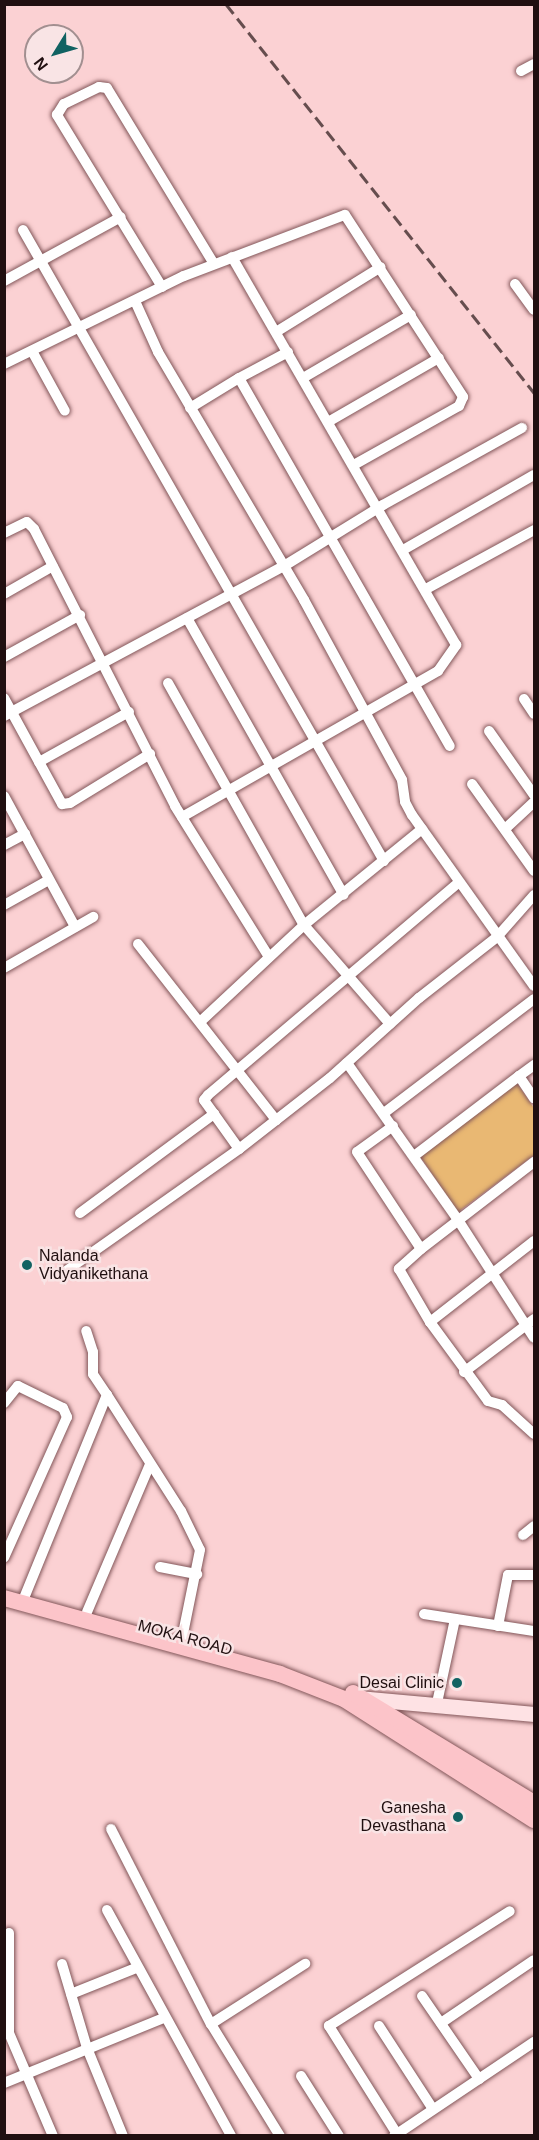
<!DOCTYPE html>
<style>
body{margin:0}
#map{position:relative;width:539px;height:2140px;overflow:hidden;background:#fbd1d3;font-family:Arial,sans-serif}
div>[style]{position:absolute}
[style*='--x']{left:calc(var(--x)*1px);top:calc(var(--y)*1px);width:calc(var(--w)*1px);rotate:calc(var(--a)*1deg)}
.green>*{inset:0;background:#e9b873}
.roads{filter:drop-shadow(0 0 2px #825659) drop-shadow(0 0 2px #825659)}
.minor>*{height:10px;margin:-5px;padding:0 5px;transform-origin:5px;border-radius:5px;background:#fff}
.secondary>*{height:15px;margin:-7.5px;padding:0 7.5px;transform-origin:7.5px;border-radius:7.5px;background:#fee2e4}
.primary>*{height:16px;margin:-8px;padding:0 8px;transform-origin:8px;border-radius:8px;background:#fcc4c9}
.rail>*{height:3px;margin-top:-1.5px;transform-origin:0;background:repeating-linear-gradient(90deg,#664d4e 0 12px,transparent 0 18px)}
.dots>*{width:16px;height:16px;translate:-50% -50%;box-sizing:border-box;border:3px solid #f9e4e5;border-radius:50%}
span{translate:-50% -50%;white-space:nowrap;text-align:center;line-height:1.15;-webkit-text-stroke:5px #f9e4e5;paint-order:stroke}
.poi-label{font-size:16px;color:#200f10}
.left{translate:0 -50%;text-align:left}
.right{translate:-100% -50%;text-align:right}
.street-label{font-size:16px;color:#200f10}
.frame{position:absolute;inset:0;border:6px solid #200f10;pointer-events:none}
.north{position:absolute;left:24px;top:24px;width:60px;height:60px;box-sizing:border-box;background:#f9e4e5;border:2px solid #a28f90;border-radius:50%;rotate:233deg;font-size:16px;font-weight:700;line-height:24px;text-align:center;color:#200f10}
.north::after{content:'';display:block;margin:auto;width:21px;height:27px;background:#116262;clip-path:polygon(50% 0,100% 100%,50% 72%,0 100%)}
</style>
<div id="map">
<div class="green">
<i style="clip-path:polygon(516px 1082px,534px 1108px,534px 1155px,458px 1212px,418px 1153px)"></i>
</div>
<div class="roads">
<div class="minor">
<i style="--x:521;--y:71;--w:15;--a:-28"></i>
<i style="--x:23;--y:230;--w:727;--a:60.23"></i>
<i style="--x:4;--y:281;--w:133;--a:-28.7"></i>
<i style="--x:515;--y:284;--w:32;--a:54"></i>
<i style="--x:162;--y:287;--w:202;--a:-121.4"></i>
<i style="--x:57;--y:115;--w:13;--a:-58"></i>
<i style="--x:64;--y:104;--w:39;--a:-26"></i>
<i style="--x:99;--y:87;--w:8;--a:7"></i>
<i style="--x:107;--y:88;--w:206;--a:58.7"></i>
<i style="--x:135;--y:301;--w:56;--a:65.7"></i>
<i style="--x:158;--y:352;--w:288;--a:59.5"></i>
<i style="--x:304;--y:600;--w:205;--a:61.4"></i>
<i style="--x:402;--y:780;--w:22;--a:82"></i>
<i style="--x:405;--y:802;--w:15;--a:62"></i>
<i style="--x:412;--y:815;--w:210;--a:54.5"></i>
<i style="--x:276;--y:332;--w:123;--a:-31.8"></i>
<i style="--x:32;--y:351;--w:68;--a:61.2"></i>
<i style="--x:288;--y:352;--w:55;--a:152"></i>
<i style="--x:239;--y:378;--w:424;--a:60.2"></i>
<i style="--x:4;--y:364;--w:200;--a:-26.1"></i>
<i style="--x:184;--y:276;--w:172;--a:-20.8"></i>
<i style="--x:345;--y:215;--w:217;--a:57"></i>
<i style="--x:463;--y:397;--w:10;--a:114"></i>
<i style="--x:459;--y:406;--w:120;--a:150.7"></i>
<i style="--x:303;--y:378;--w:125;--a:-30.3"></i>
<i style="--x:190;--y:408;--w:57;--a:-31.5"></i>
<i style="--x:328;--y:422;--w:128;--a:-30"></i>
<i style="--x:4;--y:533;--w:25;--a:-26"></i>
<i style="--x:27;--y:522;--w:10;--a:45"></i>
<i style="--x:34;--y:529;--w:311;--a:63"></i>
<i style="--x:175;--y:806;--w:178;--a:58.1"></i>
<i style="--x:403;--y:550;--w:151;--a:-29.8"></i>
<i style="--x:426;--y:589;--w:123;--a:-28.6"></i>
<i style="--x:4;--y:594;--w:56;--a:-29.7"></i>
<i style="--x:187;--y:618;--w:318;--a:60.5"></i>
<i style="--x:4;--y:657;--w:87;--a:-28.9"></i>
<i style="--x:168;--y:683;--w:278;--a:60.7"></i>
<i style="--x:304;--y:925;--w:131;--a:49"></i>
<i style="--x:4;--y:698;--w:121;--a:61.3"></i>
<i style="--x:62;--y:804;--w:8;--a:-7"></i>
<i style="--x:70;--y:803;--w:94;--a:-31.5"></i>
<i style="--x:524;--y:699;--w:18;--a:56"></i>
<i style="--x:4;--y:716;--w:318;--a:-28.2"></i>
<i style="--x:284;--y:566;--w:116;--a:-31.6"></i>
<i style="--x:383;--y:505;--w:159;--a:-29"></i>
<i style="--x:489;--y:731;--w:78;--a:54.9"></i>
<i style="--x:39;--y:762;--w:103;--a:-29.1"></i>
<i style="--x:472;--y:784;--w:107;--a:54.5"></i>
<i style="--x:4;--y:796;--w:149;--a:61.5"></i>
<i style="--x:182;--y:817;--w:295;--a:-29.7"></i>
<i style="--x:438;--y:671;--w:32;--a:-55"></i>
<i style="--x:456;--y:645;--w:448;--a:-120"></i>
<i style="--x:505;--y:829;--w:40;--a:-43"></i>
<i style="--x:4;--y:845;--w:24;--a:-28"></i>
<i style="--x:4;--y:905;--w:51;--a:-29.1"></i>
<i style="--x:138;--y:944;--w:224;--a:51.9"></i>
<i style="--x:4;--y:968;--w:103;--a:-29.8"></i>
<i style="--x:200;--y:1022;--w:142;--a:-43"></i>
<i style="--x:304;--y:925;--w:152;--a:-39.1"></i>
<i style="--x:347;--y:1063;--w:192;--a:54.7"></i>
<i style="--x:458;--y:1220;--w:140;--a:57.2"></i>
<i style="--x:519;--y:1076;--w:19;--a:-36"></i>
<i style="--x:384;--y:1113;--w:188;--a:-37.2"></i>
<i style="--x:214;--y:1114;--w:43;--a:54.5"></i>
<i style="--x:393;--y:1126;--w:44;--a:144.2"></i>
<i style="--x:357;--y:1152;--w:116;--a:56.6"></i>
<i style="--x:421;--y:1249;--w:30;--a:138"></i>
<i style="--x:399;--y:1269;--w:61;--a:59.7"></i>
<i style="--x:414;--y:1156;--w:132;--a:-37.3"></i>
<i style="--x:519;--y:1076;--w:27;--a:56"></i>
<i style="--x:80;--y:1213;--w:167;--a:-36.5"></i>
<i style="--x:214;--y:1114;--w:17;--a:-126"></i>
<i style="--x:204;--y:1100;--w:6;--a:-51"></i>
<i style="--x:208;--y:1095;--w:329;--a:-40.3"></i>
<i style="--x:534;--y:1241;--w:132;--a:142.1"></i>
<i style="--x:430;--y:1322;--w:98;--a:53.7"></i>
<i style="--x:488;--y:1401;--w:15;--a:16"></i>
<i style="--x:502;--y:1405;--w:43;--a:42.2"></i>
<i style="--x:421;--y:1249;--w:143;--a:-37.6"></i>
<i style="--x:66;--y:1271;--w:212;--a:-35.2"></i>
<i style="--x:239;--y:1149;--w:115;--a:-38"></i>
<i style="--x:330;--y:1078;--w:120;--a:-42"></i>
<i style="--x:419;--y:998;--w:99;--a:-38"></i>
<i style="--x:497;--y:937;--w:56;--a:-48.6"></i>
<i style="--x:464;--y:1372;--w:88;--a:-37.1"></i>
<i style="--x:107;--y:1395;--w:138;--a:57.5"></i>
<i style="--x:181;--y:1511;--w:43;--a:64"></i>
<i style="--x:200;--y:1550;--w:100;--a:101.5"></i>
<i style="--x:4;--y:1403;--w:22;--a:-51"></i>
<i style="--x:18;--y:1386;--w:50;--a:26.1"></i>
<i style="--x:63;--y:1408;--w:10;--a:66"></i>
<i style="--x:67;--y:1417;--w:154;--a:114.1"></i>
<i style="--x:523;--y:1535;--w:14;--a:-39"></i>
<i style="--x:160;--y:1567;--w:38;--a:11"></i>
<i style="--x:22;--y:1603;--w:225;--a:-67.8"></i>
<i style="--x:107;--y:1395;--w:25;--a:-124"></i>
<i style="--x:93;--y:1374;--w:22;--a:-90"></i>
<i style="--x:93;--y:1352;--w:22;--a:-108"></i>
<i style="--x:87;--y:1612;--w:161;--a:-66.9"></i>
<i style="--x:424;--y:1614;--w:111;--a:8.8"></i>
<i style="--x:498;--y:1626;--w:52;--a:-78.9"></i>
<i style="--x:508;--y:1575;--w:26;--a:0"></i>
<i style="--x:437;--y:1703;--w:86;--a:-77.9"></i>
<i style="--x:111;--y:1829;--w:219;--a:62.9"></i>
<i style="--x:211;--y:2024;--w:132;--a:58.4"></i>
<i style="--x:107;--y:1910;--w:258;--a:61.2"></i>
<i style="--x:9;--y:1933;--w:100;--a:90"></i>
<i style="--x:9;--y:2033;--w:112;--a:66.9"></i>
<i style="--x:62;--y:1964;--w:88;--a:73.4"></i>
<i style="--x:87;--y:2048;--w:95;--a:67.8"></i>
<i style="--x:71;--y:1994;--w:70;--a:-21.8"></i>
<i style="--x:422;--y:1996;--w:101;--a:55.5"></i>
<i style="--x:441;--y:2023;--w:112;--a:-34.1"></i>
<i style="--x:211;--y:2024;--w:112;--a:-32.6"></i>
<i style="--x:379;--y:2026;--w:99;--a:57"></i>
<i style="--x:301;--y:2076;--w:71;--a:57.7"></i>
<i style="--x:4;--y:2083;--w:172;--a:-22.2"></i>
<i style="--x:397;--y:2134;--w:128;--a:-122.2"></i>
<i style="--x:329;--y:2026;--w:214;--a:-32.4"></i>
<i style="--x:394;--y:2136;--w:169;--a:-33.9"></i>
</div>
<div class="secondary">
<i style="--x:358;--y:1698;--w:177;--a:5.2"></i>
</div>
<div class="primary">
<i style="--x:4;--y:1598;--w:286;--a:15.4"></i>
<i style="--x:280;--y:1674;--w:69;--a:21.3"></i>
<i style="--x:344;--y:1699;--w:225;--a:32.5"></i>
<i style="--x:353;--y:1693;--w:212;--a:31.3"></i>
</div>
</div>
<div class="rail">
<i style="--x:226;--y:4;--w:496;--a:51.6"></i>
</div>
<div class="dots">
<i style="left:27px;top:1265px;background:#116262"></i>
<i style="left:457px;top:1683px;background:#116262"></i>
<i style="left:458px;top:1817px;background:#116262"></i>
</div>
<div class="poi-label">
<span class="left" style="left:39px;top:1265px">Nalanda<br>Vidyanikethana</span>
<span class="right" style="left:444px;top:1683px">Desai Clinic</span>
<span class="right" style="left:446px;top:1817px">Ganesha<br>Devasthana</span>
</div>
<div class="street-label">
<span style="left:185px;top:1638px;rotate:15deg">MOKA ROAD</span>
</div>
<div class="frame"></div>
<div class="north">N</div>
</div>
